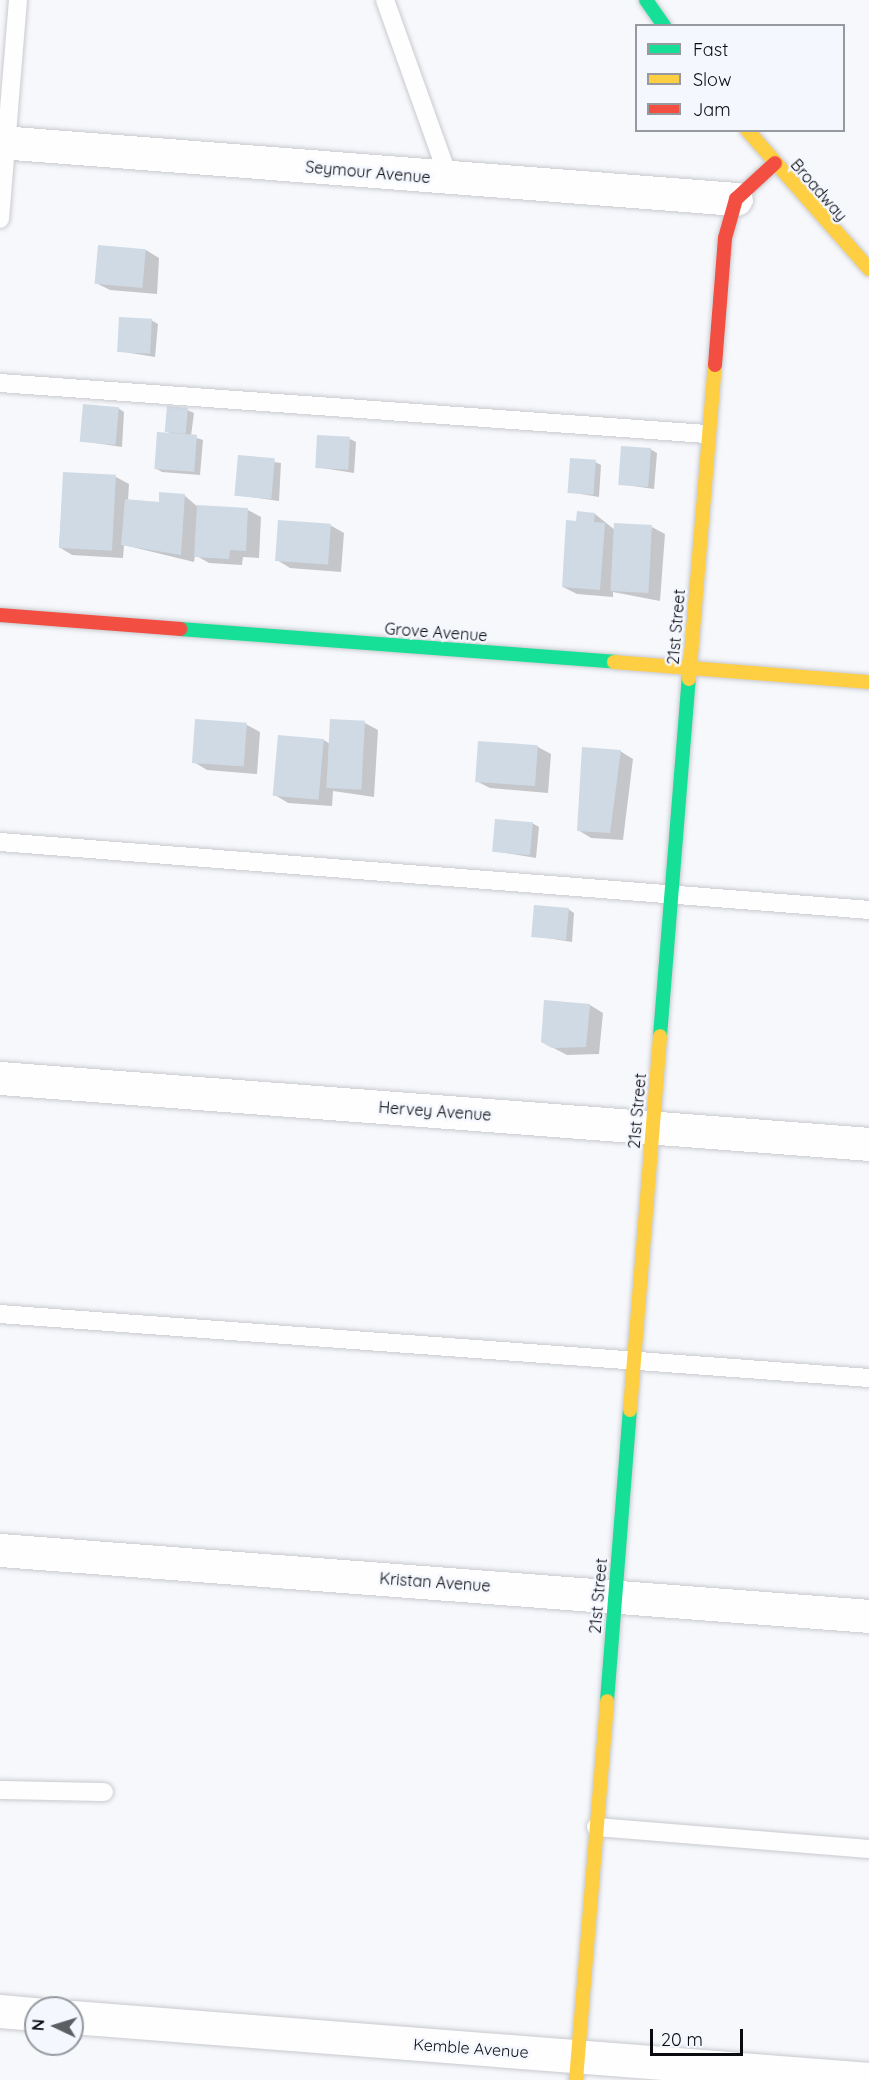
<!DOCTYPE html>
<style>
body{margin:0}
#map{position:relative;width:869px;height:2080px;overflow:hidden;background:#f6f8fc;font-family:Quicksand,sans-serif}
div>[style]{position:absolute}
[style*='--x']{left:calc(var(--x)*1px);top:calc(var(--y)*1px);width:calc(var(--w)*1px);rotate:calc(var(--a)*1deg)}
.shadow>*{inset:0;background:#0003}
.building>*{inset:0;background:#d0dae5;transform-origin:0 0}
.roads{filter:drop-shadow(0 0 2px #c9cace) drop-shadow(0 0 2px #c9cace)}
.lane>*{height:18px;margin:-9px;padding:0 9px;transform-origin:9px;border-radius:9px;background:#fefeff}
.street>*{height:33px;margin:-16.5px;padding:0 16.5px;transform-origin:16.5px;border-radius:16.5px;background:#fefeff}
.fast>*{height:14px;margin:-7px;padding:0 7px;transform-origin:7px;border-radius:7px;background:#16e098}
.slow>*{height:14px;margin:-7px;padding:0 7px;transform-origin:7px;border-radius:7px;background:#ffcf43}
.jam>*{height:14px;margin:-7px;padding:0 7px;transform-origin:7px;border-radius:7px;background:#f24e42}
span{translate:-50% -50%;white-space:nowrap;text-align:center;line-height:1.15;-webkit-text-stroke:5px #f4f7fe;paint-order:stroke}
.street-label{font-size:16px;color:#0a0b0f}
.legend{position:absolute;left:635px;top:24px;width:210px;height:108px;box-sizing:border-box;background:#f4f7fe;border:2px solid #96999e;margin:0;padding:8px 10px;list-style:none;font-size:18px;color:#0a0b0f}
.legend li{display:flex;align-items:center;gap:12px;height:30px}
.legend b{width:30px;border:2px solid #96999e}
.north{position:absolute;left:24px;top:1996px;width:60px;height:60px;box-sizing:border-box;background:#f4f7fe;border:2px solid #96999e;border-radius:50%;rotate:274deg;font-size:16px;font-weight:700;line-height:24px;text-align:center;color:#0a0b0f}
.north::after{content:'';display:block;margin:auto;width:21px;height:27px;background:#5d5e62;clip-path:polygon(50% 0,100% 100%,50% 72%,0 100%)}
.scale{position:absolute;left:650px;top:2029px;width:93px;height:27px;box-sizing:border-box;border:3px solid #0a0b0f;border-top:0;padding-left:8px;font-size:18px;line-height:21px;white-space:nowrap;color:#0a0b0f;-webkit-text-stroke:4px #f4f7fe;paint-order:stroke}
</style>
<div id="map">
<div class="shadow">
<i style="clip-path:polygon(146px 250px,159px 258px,157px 294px,110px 290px,96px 283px)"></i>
<i style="clip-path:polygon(151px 320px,158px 324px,155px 357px,118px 351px)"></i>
<i style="clip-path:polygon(118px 408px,124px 412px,122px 447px,82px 441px)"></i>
<i style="clip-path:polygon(187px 410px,194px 413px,191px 436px,203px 440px,200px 475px,162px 472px,155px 468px,174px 435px,166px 431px)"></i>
<i style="clip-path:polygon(350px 439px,356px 442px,354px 473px,316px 467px)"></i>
<i style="clip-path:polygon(650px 449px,657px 453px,654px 489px,619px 484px)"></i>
<i style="clip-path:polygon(239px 457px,281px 463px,279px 501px,237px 495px)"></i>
<i style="clip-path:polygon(595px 462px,601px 465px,599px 497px,569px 492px)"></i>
<i style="clip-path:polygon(64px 473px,116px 477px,129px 484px,128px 501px,160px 503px,161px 494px,185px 496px,198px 507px,248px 510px,261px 517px,259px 558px,243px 557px,242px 565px,209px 563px,195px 555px,194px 562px,124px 545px,123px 558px,72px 555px,59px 547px)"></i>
<i style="clip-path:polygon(595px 514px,615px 530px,652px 527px,665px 534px,660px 601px,613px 592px,613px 597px,577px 594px,563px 587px,578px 523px)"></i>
<i style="clip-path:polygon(330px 525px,344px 533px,341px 572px,290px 568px,277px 560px)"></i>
<i style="clip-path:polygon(332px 720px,365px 723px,378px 730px,374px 797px,333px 791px,332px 806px,288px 803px,275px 795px,324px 740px,330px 744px)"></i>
<i style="clip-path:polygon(197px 721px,247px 725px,260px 732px,257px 774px,207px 770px,194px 762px)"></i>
<i style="clip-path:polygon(538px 747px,551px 754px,548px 793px,490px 788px,476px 781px)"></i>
<i style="clip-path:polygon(620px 751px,633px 759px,623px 840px,591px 838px,578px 830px)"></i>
<i style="clip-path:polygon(532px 823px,539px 827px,536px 858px,494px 851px)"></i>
<i style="clip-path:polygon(568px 909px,574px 913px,572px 942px,534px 936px)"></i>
<i style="clip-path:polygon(590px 1005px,603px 1013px,599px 1054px,567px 1055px,542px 1042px)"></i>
</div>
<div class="building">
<i style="left:98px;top:245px;width:48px;height:39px;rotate:5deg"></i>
<i style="left:119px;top:317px;width:33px;height:35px;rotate:3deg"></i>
<i style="left:83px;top:404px;width:36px;height:38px;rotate:5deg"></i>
<i style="left:167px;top:406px;width:21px;height:26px;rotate:5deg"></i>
<i style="left:157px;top:432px;width:40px;height:37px;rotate:4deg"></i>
<i style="left:317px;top:435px;width:33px;height:33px;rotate:3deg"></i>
<i style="left:621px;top:446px;width:30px;height:39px;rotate:4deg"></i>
<i style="left:238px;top:455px;width:37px;height:41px;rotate:5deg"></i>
<i style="left:570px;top:458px;width:26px;height:35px;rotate:4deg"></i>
<i style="left:63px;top:472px;width:53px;height:76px;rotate:3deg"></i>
<i style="clip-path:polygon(159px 492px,185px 494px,181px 555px,121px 545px,125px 499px,159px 502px)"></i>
<i style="clip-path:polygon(197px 505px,248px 508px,246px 551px,230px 550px,229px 559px,194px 557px)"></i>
<i style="clip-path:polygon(577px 511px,595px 513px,594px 522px,605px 523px,600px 590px,562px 587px,566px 520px,576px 521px)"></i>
<i style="left:278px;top:520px;width:53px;height:41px;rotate:4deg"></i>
<i style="left:614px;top:523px;width:38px;height:68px;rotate:3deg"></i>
<i style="left:195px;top:719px;width:52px;height:44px;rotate:4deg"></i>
<i style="left:330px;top:719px;width:35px;height:69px;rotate:3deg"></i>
<i style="left:278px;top:735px;width:46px;height:61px;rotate:5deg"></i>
<i style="left:478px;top:741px;width:60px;height:41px;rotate:4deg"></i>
<i style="clip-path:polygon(582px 747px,621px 750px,610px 833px,577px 831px)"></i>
<i style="left:495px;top:819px;width:38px;height:33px;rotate:5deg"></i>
<i style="left:534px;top:905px;width:35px;height:32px;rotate:5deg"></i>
<i style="clip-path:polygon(544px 1000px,590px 1004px,586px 1047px,552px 1048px,541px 1042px)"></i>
</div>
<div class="roads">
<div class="lane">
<i style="--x:385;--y:0;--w:190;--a:70.3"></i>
<i style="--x:0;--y:219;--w:220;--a:-85.3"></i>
<i style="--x:0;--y:383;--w:709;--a:4.13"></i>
<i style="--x:0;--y:842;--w:872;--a:4.47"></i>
<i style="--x:0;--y:1314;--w:871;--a:4.21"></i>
<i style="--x:0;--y:1790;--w:104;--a:1.1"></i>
<i style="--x:596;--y:1827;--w:274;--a:4.6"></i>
</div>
<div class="street">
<i style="--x:0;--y:142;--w:738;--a:4.43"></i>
<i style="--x:0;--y:1078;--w:872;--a:4.34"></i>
<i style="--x:0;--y:1550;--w:872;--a:4.34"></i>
<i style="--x:0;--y:2011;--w:36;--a:5"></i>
<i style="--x:72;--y:2017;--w:799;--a:4.45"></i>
</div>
<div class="fast">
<i style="--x:646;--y:0;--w:32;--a:55"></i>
<i style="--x:180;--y:629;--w:435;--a:4.3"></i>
<i style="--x:660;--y:1036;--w:358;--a:-85.4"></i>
<i style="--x:607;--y:1701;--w:292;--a:-85.5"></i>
</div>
<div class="slow">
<i style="--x:747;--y:130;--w:185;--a:48.7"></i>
<i style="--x:614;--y:662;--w:256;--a:4.5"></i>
<i style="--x:689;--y:679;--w:315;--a:-85.3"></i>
<i style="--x:630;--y:1410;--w:375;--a:-85.4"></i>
<i style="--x:576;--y:2080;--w:380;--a:-85.3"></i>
</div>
<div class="jam">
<i style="--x:715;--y:365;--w:127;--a:-85.5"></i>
<i style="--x:725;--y:238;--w:41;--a:-74.2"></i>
<i style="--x:736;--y:199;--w:53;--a:-42.7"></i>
<i style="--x:0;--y:615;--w:181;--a:4.4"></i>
</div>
</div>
<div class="street-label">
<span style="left:368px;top:172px;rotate:5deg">Seymour Avenue</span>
<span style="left:819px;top:190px;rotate:49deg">Broadway</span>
<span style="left:676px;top:627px;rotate:-85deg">21st Street</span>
<span style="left:436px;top:632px;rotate:4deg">Grove Avenue</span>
<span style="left:435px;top:1111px;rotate:4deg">Hervey Avenue</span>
<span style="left:637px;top:1111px;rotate:-85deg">21st Street</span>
<span style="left:435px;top:1582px;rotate:4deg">Kristan Avenue</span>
<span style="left:598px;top:1596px;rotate:-85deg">21st Street</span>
<span style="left:471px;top:2048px;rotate:4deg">Kemble Avenue</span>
</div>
<ul class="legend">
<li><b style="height:8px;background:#16e098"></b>Fast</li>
<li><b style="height:8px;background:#ffcf43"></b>Slow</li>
<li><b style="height:8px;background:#f24e42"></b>Jam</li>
</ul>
<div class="north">N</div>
<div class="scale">20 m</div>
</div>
